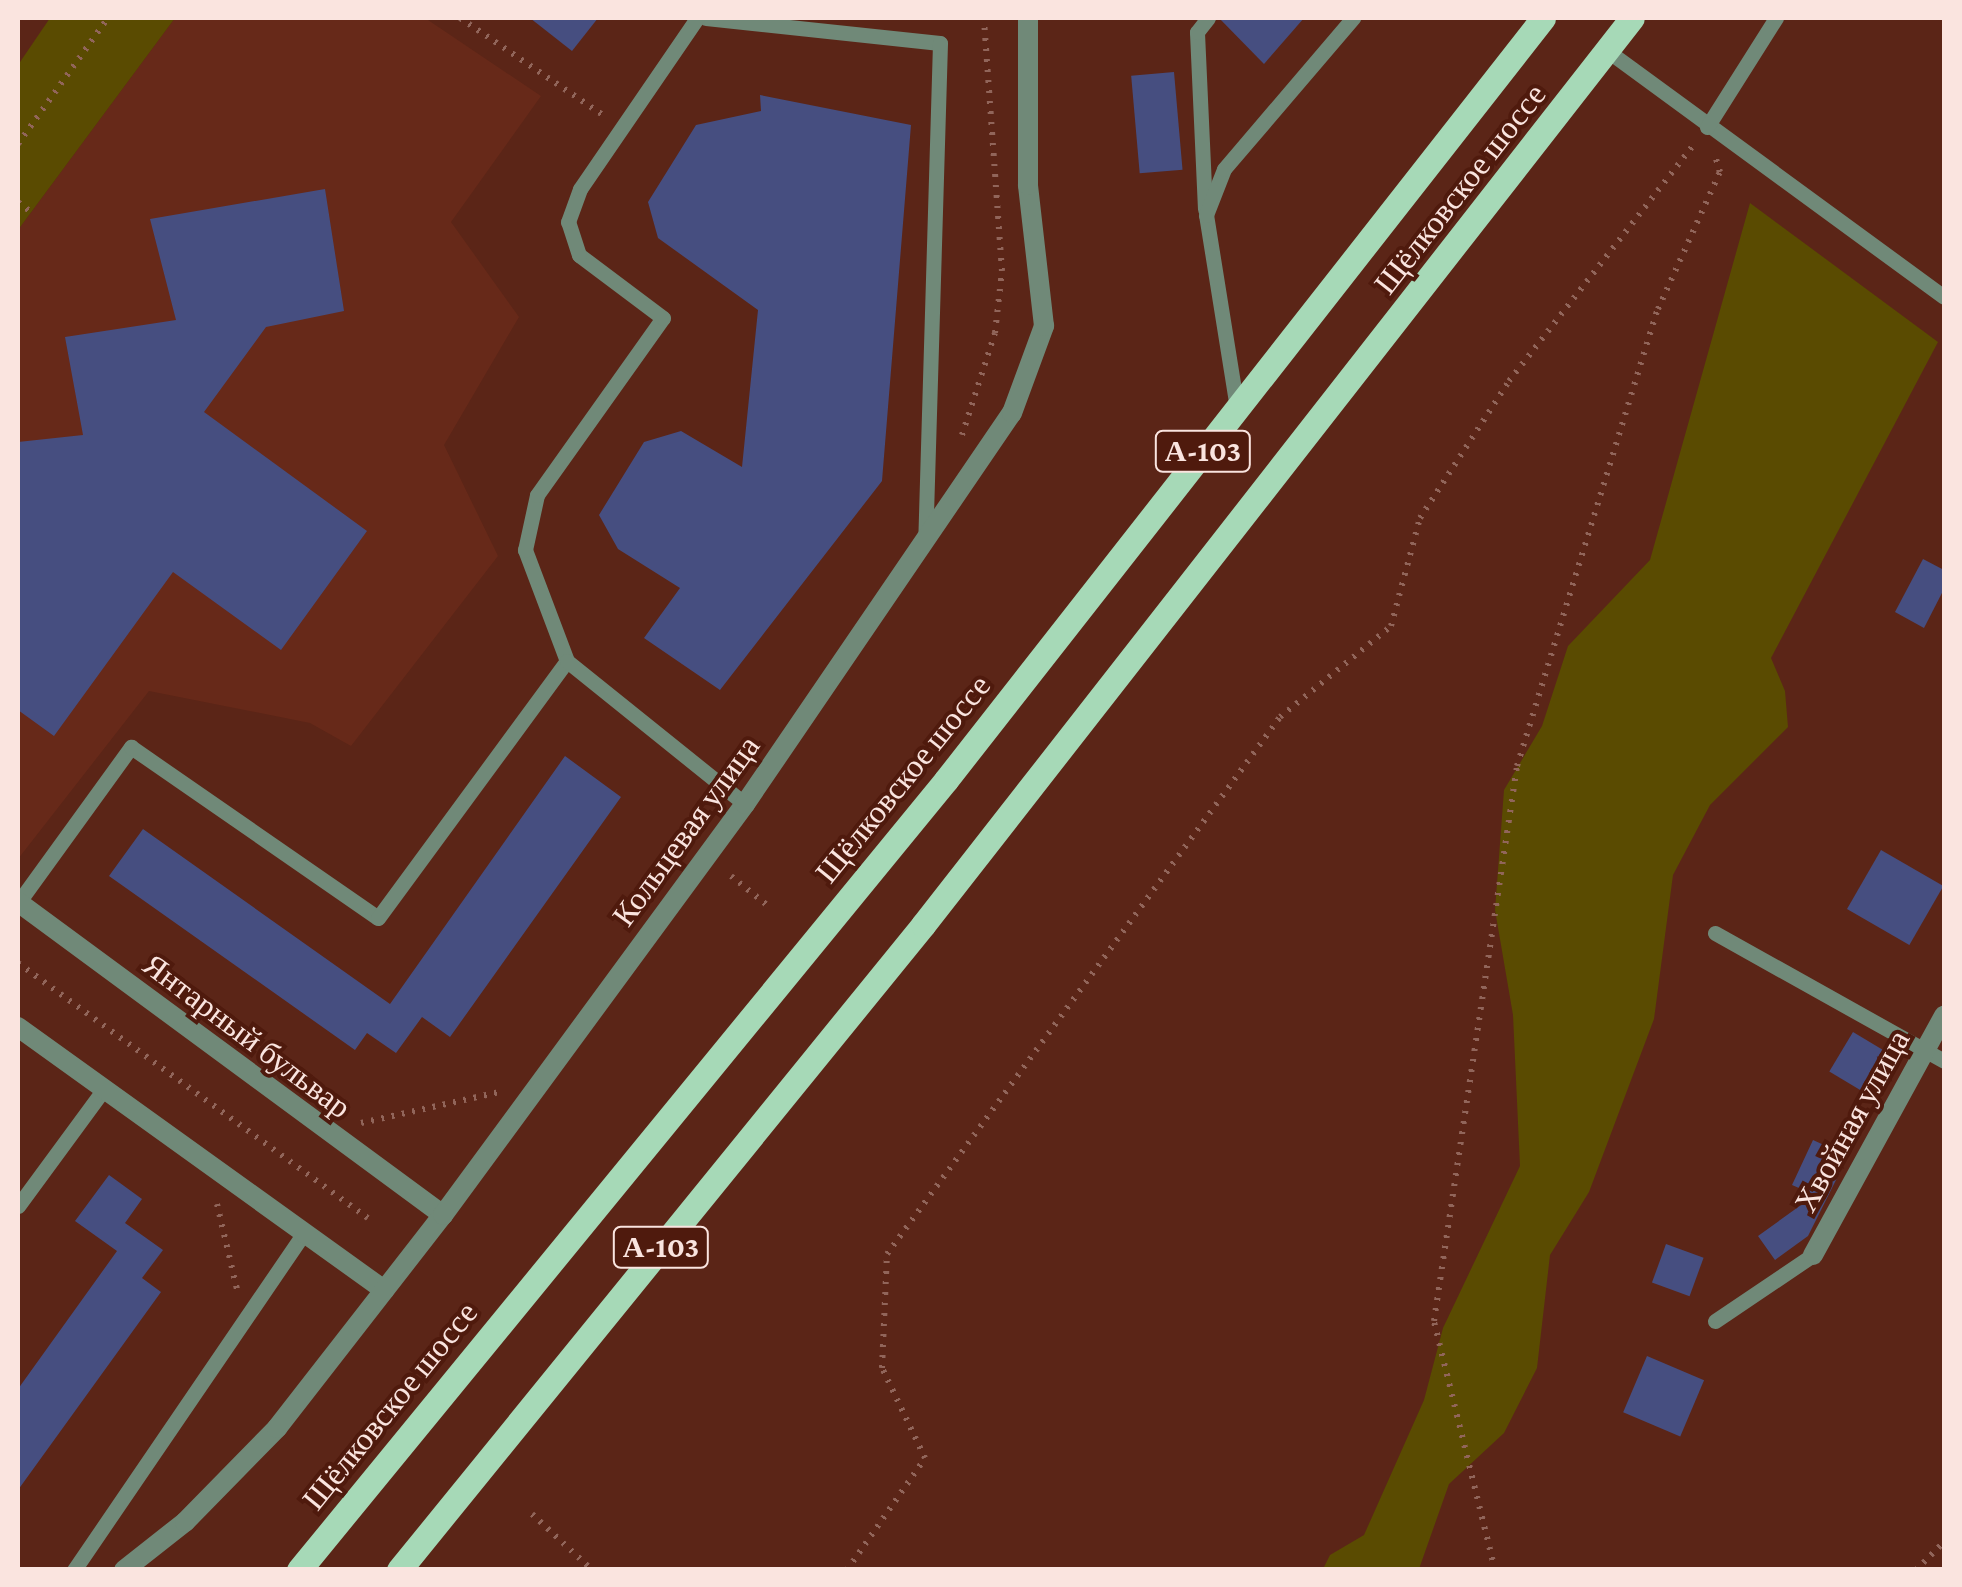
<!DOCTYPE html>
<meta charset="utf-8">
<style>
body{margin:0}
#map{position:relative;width:1962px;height:1587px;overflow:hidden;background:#5b2517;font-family:"Crimson Pro",serif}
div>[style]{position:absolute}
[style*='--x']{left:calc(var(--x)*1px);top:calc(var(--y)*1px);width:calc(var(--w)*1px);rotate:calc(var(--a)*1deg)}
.built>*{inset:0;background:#672919}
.green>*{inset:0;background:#5a4b01}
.building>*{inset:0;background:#464e80;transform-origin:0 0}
.path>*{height:6px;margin-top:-3px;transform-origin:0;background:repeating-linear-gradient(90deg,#91655a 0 2.5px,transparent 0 10.5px)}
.service>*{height:15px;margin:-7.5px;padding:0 7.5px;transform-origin:7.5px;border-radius:7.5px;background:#708978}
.minor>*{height:20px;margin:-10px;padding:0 10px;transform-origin:10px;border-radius:10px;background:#708978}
.primary>*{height:25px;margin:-12.5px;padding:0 12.5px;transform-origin:12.5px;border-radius:12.5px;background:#a6d9b7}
span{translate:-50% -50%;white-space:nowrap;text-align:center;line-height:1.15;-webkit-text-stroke:8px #4f1a0d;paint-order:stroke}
.shield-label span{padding:2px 8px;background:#4f1a0d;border:2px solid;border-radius:8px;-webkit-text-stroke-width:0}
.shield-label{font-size:30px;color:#fae4df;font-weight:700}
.street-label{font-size:32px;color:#fae4df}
.frame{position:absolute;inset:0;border:20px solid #fae4df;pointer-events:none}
</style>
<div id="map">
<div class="built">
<i style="clip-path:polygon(175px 18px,425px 18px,541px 96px,451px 222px,519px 317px,444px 445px,498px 556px,351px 746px,310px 723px,149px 691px,18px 859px,18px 230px)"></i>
</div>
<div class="green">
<i style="clip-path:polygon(50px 18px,175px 18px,18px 230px,18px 65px)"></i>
<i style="clip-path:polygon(1750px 203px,1938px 342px,1771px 658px,1785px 691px,1788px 727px,1710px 805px,1673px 875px,1654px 1019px,1589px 1192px,1550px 1255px,1537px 1368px,1504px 1433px,1449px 1484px,1419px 1569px,1323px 1569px,1330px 1555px,1364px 1535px,1424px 1400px,1443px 1328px,1520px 1166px,1513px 1015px,1495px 910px,1504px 790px,1542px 726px,1568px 646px,1650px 560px)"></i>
</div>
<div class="building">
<i style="clip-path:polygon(530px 18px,598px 18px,572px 51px)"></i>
<i style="clip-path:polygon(1219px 18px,1304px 18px,1264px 64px)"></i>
<i style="left:1174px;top:72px;width:98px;height:43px;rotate:85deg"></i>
<i style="clip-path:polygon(760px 95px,911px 125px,882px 481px,720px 690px,644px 638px,680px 588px,618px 549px,599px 515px,644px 442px,681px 431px,742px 467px,758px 310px,658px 238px,648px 202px,696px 125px,761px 111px)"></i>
<i style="clip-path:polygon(325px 189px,344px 311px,266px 327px,204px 412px,367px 531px,281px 650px,173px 572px,54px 736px,18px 710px,18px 442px,83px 435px,65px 337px,176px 320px,150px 219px)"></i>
<i style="clip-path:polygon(1923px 559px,1944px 570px,1944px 589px,1924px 628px,1895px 612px)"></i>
<i style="clip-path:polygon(565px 756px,621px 797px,450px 1037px,422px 1017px,396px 1053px,367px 1033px,355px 1050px,109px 876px,143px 829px,390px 1004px)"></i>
<i style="left:1881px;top:850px;width:72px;height:68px;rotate:30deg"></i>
<i style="left:1853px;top:1032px;width:55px;height:46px;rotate:31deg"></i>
<i style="clip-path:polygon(1813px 1140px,1848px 1156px,1808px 1236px,1775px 1260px,1758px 1236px,1815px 1195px,1792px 1185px)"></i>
<i style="clip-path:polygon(109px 1175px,142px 1199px,125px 1223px,163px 1250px,142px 1278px,161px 1292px,18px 1490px,18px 1389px,117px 1251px,75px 1221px)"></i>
<i style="left:1666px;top:1244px;width:40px;height:41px;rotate:20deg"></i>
<i style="left:1647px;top:1356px;width:62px;height:61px;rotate:23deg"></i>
</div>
<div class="path">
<i style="--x:460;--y:18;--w:174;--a:34.2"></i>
<i style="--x:18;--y:144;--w:155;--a:-54.5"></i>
<i style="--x:18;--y:202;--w:16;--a:38"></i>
<i style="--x:962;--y:435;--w:107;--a:-72.1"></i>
<i style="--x:995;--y:333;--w:62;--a:-83.6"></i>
<i style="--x:1002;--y:271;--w:254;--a:-94.1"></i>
<i style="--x:731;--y:876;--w:46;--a:38.9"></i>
<i style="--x:18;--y:963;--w:433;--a:36.1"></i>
<i style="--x:361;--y:1123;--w:142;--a:-12.6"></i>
<i style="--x:217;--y:1204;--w:87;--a:76.8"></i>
<i style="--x:532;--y:1514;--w:82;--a:43"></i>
<i style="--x:847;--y:1570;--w:136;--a:-55.1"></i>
<i style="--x:925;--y:1458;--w:100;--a:-115.5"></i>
<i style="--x:882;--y:1368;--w:114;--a:-87.5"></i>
<i style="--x:887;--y:1254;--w:665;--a:-53.8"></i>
<i style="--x:1280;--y:717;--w:144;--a:-39.3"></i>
<i style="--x:1391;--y:626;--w:112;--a:-75"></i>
<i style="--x:1420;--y:518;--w:163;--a:-57"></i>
<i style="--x:1509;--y:381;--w:301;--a:-52"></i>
<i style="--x:1495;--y:1570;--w:256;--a:-103.8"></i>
<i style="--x:1434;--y:1321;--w:561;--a:-81.49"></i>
<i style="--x:1517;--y:766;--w:478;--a:-72.9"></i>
<i style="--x:1658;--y:309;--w:150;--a:-65.7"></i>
<i style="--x:1720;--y:172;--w:14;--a:-107"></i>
<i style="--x:1916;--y:1570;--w:40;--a:-45"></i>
</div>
<div class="service">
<i style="--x:706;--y:18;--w:235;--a:6.1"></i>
<i style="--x:940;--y:43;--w:495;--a:91.7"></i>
<i style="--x:1616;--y:57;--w:406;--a:36.2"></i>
<i style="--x:1707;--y:127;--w:129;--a:-57.7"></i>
<i style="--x:1205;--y:209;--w:177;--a:-92.6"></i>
<i style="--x:1197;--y:32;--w:18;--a:-52"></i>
<i style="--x:1237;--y:408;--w:195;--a:-99.1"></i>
<i style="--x:1206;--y:215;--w:49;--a:-68.6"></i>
<i style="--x:1224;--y:169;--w:199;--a:-49.5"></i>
<i style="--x:567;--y:661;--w:119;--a:-110.7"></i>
<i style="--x:525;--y:550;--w:56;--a:-77.7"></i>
<i style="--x:537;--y:495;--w:217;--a:-54.6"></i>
<i style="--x:663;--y:318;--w:105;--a:-143.1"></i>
<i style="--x:579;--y:255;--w:35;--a:-108"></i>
<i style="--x:568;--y:222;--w:35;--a:-70"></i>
<i style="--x:580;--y:189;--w:207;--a:-55.6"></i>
<i style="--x:18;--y:903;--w:193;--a:-54.1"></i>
<i style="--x:131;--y:747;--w:300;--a:34.7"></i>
<i style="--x:378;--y:918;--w:319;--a:-53.7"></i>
<i style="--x:567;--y:661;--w:228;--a:38.8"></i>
<i style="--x:1715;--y:933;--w:262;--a:29.2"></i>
<i style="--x:18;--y:1206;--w:145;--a:-53.7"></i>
<i style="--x:1715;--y:1321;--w:118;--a:-34"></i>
<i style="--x:74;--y:1570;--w:408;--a:-55.7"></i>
</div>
<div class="minor">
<i style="--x:18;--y:902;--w:528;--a:36.37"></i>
<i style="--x:18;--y:1027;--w:451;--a:35.7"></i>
<i style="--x:1813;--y:1255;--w:273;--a:-61.3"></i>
<i style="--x:124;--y:1570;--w:78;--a:-38.2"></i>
<i style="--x:185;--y:1522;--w:132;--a:-45.6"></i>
<i style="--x:277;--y:1428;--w:270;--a:-52.1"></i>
<i style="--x:443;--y:1215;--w:510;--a:-53.69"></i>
<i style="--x:745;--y:804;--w:473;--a:-55.7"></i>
<i style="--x:1012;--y:413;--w:93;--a:-69.8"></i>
<i style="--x:1044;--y:326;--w:142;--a:-96.5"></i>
<i style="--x:1028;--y:185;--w:167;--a:-90"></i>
</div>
<div class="primary">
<i style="--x:299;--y:1570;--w:1021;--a:-50.68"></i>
<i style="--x:946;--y:780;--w:968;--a:-51.92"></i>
<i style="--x:399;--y:1570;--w:831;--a:-50.91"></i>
<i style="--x:923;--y:925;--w:1151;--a:-51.99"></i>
</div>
<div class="shield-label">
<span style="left:1203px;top:451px">А-103</span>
<span style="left:661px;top:1247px">А-103</span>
</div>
<div class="street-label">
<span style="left:1460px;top:189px;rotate:-52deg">Щёлковское шоссе</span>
<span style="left:903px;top:779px;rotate:-51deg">Щёлковское шоссе</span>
<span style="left:686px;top:831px;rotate:-54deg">Кольцевая улица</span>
<span style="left:247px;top:1036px;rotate:37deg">Янтарный бульвар</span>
<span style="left:1852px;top:1121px;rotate:-61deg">Хвойная улица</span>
<span style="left:390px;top:1406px;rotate:-51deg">Щёлковское шоссе</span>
</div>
<div class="frame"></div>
</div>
